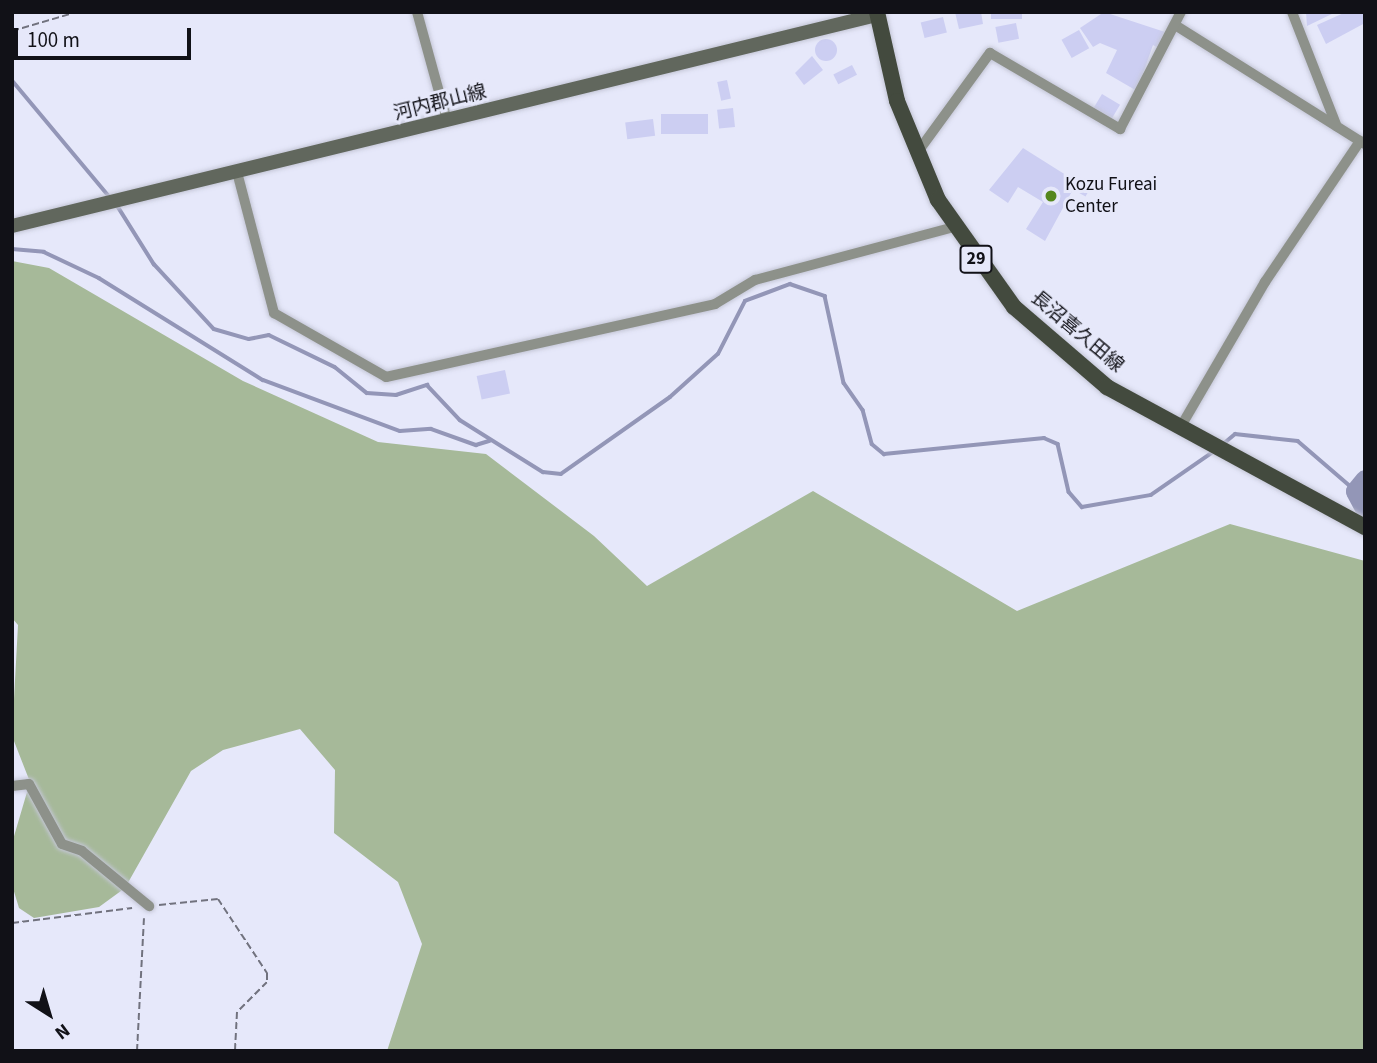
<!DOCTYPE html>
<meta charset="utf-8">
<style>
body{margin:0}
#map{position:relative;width:1377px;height:1063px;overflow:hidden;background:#e6e8fa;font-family:"Source Sans 3","Noto Sans JP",sans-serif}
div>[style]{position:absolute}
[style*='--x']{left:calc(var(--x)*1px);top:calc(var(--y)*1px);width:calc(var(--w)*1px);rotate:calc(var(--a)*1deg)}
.forest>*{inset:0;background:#a6b999}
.stream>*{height:3.5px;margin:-1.75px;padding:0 1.75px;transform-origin:1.75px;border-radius:1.75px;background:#9396b7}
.river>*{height:21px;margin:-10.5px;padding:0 10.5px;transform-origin:10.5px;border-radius:10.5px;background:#9396b7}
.building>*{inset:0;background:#cccef2;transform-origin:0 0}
.round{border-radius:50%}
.path>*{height:2px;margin-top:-1px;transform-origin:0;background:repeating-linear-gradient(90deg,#71727e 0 7px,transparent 0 10.5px)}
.roads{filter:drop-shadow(0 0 2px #c4c6d6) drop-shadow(0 0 2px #c4c6d6)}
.minor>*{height:10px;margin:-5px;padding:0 5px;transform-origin:5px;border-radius:5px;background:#8d918a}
.secondary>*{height:14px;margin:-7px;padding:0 7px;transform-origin:7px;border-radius:7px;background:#61675d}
.primary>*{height:16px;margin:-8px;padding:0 8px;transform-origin:8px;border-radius:8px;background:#434a3e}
.dots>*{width:19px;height:19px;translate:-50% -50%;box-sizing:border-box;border:4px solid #e6e8fa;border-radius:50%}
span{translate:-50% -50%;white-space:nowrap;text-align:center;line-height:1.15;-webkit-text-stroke:6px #e6e8fa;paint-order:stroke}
.shield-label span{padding:2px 5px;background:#e6e8fa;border:2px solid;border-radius:5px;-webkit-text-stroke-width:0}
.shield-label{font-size:18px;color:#111117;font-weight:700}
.street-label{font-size:19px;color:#111117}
.poi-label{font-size:19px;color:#111117}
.left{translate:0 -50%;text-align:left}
.frame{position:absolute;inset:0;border:14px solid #111117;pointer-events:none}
.north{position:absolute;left:14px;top:979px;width:70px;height:70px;-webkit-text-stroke:5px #e6e8fa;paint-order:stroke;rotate:143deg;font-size:19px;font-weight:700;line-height:28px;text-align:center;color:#111117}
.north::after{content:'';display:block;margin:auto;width:24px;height:32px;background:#111117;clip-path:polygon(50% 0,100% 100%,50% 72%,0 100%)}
.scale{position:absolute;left:14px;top:28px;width:177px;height:32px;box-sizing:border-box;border:4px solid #111117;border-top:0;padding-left:9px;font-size:21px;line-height:24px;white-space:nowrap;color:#111117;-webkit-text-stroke:5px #e6e8fa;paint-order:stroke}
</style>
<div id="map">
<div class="forest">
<i style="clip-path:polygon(12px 261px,49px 268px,243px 381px,378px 442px,486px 454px,594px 536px,647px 586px,813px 491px,1017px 611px,1230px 524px,1365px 561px,1365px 1051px,387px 1051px,422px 944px,398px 882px,334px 833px,335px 770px,300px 729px,223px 750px,191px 771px,125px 888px,99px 907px,34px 918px,19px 908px,12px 885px,12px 843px,30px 782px,12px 736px,18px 625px,12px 618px)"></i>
</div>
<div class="stream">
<i style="--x:12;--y:80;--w:153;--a:50.1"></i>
<i style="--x:117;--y:205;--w:70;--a:57.9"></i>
<i style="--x:154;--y:264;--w:88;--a:47.3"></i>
<i style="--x:214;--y:329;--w:36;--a:16"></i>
<i style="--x:249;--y:339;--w:20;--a:-11"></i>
<i style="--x:269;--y:335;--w:73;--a:25.9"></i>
<i style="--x:335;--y:367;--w:41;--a:39.1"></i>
<i style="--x:367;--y:393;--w:29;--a:4"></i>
<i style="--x:396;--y:395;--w:33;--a:-18"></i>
<i style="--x:427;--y:385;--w:48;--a:46.7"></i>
<i style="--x:460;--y:420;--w:98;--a:32.1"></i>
<i style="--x:543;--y:472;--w:18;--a:6"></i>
<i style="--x:561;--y:474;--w:133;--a:-35.2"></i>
<i style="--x:670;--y:397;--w:64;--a:-41.9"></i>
<i style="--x:718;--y:354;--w:59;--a:-63"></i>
<i style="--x:745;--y:301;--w:48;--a:-20.7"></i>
<i style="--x:790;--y:284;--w:37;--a:19"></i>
<i style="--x:825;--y:296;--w:89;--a:77.7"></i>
<i style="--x:844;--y:383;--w:33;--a:55"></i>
<i style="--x:863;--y:410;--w:35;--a:75"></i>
<i style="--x:872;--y:444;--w:16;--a:40"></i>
<i style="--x:884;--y:454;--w:161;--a:-5.7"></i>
<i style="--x:1044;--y:438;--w:15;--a:23"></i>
<i style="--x:1058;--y:444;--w:49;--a:77.1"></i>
<i style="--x:1069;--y:492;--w:20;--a:49"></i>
<i style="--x:1082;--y:507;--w:70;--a:-9.9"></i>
<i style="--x:1151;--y:495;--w:79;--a:-34.7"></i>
<i style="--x:12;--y:249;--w:32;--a:5"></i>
<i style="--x:44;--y:252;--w:61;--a:25.3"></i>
<i style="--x:99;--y:278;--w:193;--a:31.9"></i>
<i style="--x:263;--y:380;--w:146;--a:20.4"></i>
<i style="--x:400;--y:431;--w:31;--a:-4"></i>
<i style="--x:431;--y:429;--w:48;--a:19.6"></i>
<i style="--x:476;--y:445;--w:14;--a:-17"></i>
<i style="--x:1222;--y:445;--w:17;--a:-40"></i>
<i style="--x:1235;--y:434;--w:63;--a:6.3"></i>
<i style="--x:1298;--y:441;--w:77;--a:40.8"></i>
</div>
<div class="river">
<i style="--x:1365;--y:480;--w:14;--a:129"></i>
<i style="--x:1356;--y:491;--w:19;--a:62"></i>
</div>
<div class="building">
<i style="clip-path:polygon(955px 12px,981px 12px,983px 24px,959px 29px)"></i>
<i style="left:991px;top:12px;width:31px;height:7px"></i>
<i style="clip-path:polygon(1104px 12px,1165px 32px,1158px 48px,1153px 45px,1137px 91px,1106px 73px,1117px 50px,1100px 43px,1093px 47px,1080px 28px)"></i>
<i style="clip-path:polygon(1306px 12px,1336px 12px,1307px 26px)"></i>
<i style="clip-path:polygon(1346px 12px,1365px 12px,1365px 23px,1326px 44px,1317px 25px)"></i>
<i style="left:943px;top:17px;width:16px;height:23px;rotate:76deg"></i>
<i style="left:1016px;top:23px;width:16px;height:21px;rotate:79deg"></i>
<i style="left:1079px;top:30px;width:21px;height:20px;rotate:61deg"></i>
<i class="round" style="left:815px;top:39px;width:22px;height:22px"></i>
<i style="clip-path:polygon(812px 56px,823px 70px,804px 85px,795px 73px)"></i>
<i style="left:852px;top:65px;width:11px;height:21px;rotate:63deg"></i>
<i style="left:727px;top:80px;width:19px;height:10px;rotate:78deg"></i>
<i style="left:1102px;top:94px;width:21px;height:17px;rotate:31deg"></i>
<i style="left:733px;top:108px;width:19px;height:16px;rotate:84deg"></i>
<i style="left:708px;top:114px;width:20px;height:47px;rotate:90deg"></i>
<i style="left:653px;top:119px;width:17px;height:28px;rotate:83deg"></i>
<i style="clip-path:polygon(1023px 148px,1077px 182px,1045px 241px,1026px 229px,1043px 202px,1018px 187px,1008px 203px,989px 190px)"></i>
<i style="left:1081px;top:178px;width:13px;height:14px;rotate:29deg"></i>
<i style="left:505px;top:370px;width:24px;height:29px;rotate:78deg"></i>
</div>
<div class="path">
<i style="--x:12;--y:31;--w:68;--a:-16.3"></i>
<i style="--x:159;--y:905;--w:59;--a:-5.8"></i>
<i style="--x:218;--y:899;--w:89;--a:56.5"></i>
<i style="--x:267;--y:973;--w:9;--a:90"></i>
<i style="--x:267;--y:982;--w:42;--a:135"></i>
<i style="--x:237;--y:1012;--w:39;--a:93"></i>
<i style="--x:12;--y:923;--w:121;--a:-7.1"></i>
<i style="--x:137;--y:1051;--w:133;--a:-87"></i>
</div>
<div class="roads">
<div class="minor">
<i style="--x:417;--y:12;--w:113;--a:74.6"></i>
<i style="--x:1292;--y:12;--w:123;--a:68.6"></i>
<i style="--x:1175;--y:25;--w:224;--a:32.1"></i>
<i style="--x:917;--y:153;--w:124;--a:-53.9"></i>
<i style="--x:990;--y:53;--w:151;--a:30.3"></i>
<i style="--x:1120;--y:129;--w:132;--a:-62.5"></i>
<i style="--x:237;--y:172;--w:146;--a:75.3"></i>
<i style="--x:274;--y:313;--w:129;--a:29.7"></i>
<i style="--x:386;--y:377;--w:337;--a:-12.5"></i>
<i style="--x:715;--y:304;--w:47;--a:-31"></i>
<i style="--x:755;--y:280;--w:206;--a:-14.9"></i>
<i style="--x:1180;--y:428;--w:169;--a:-59.8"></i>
<i style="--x:1265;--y:282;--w:170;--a:-56"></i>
<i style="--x:12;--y:786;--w:17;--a:-7"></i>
<i style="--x:29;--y:784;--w:68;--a:61.2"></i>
<i style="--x:62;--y:844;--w:21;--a:19"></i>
<i style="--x:82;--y:851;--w:87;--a:39.4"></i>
</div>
<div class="secondary">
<i style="--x:12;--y:226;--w:890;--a:-13.71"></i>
</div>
<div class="primary">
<i style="--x:877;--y:12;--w:91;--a:77.3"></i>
<i style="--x:897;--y:101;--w:107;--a:67.5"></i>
<i style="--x:938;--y:200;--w:131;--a:54.6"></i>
<i style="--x:1014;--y:307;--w:123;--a:40.7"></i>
<i style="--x:1107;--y:387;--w:294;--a:28.5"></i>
</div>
</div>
<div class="dots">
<i style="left:1051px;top:196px;background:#55871d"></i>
</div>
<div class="shield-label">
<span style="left:976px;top:259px">29</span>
</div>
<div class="street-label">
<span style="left:440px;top:103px;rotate:-14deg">河内郡山線</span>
<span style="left:1077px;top:332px;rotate:40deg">長沼喜久田線</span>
</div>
<div class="poi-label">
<span class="left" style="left:1065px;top:196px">Kozu Fureai<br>Center</span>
</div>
<div class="frame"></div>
<div class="north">N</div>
<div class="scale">100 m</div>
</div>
